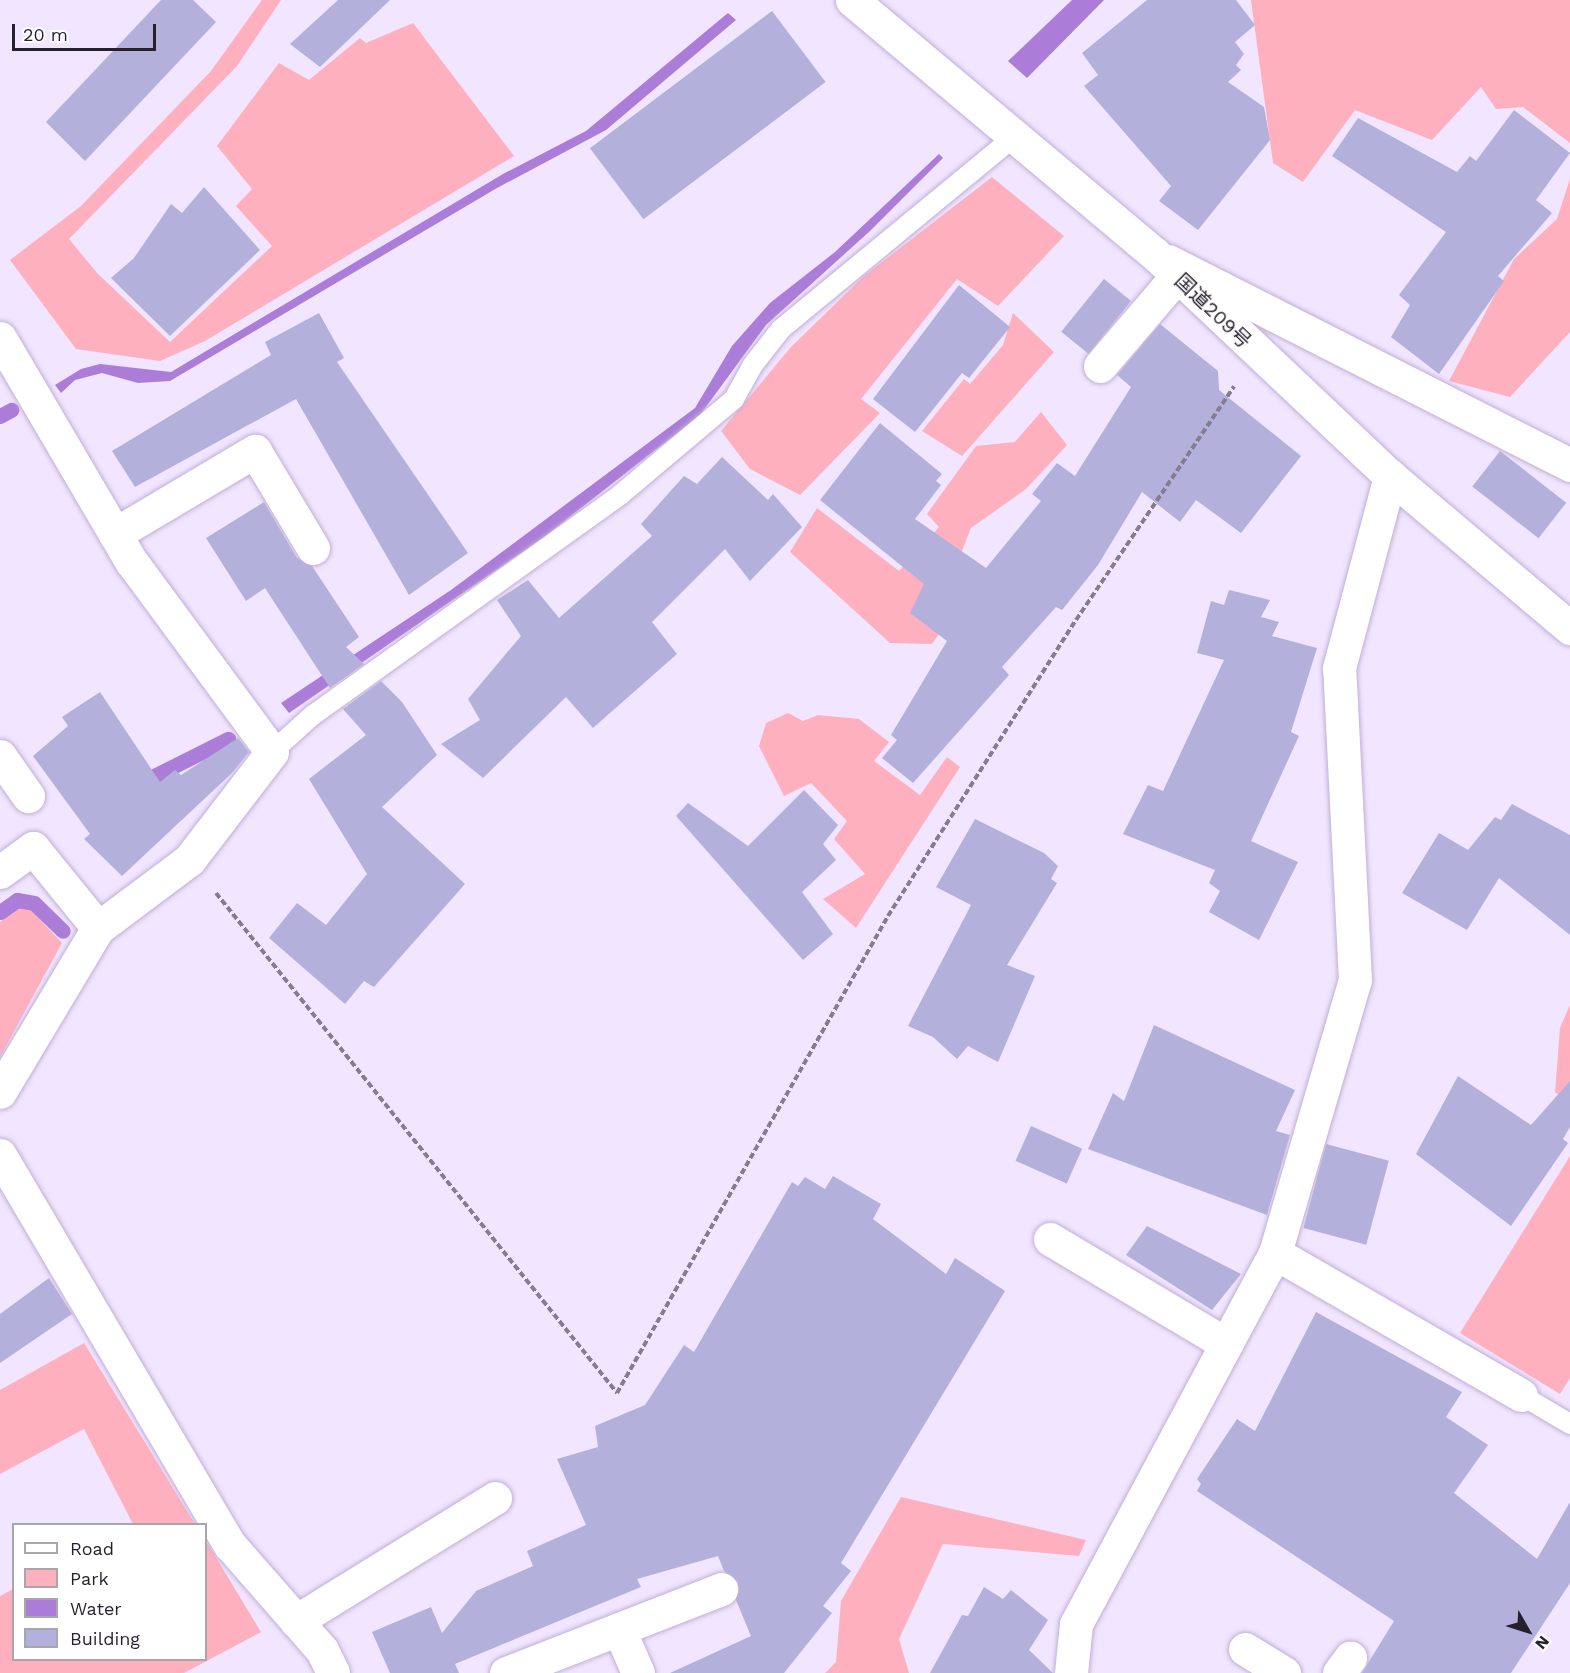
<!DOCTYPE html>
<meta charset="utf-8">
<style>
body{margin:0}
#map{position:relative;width:1570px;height:1673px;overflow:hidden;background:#f1e5ff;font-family:"Work Sans","Noto Sans JP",sans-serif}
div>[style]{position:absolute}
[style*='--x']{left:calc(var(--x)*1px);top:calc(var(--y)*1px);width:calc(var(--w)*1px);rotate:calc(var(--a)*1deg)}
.green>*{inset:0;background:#ffb0bf}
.water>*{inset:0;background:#ab7dd8}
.stream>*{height:15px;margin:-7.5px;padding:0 7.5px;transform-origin:7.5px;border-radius:7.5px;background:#ab7dd8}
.building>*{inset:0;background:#b3b1dc;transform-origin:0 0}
.path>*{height:4px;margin-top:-2px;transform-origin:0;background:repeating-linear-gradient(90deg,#857c90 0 6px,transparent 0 9px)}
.roads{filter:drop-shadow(0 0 2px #c1aed7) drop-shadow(0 0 2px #c1aed7)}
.lane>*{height:20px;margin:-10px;padding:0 10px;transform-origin:10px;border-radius:10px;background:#fff}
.street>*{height:33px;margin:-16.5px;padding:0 16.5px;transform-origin:16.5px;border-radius:16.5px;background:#fff}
.highway>*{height:33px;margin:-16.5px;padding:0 16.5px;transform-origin:16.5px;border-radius:16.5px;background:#fff}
span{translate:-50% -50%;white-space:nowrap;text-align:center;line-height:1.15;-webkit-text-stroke:5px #fff;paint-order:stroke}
.street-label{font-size:20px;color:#261f2e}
.legend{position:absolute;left:12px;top:1523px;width:195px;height:138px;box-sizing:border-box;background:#fff;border:2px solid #a8a5ab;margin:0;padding:8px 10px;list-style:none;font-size:18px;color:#261f2e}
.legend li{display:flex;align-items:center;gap:12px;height:30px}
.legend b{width:30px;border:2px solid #a8a5ab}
.north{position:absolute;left:1498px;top:1601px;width:60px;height:60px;-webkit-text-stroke:4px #fff;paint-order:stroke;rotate:129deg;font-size:16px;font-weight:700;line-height:24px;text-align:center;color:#261f2e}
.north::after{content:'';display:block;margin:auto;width:21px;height:27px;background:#261f2e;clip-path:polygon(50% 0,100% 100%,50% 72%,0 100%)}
.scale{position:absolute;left:12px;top:24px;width:144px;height:27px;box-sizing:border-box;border:3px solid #261f2e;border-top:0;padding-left:8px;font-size:18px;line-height:21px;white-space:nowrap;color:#261f2e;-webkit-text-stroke:4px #fff;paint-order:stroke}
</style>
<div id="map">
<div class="green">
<i style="clip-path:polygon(262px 0,281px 0,237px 66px,69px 239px,98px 274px,170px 342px,272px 246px,236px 206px,252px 189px,217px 146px,279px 63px,309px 80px,360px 38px,366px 43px,413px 23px,514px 156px,205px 341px,160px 361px,76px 349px,10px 260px,81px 206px,211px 71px)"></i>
<i style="clip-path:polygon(1251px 0,1570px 0,1570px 143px,1523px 107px,1496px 109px,1481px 87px,1432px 140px,1355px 110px,1303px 182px,1273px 163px)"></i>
<i style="clip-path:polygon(992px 177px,1064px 236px,998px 306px,957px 279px,861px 399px,880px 413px,800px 495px,750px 469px,721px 431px,791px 347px,864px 276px)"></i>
<i style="clip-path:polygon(1570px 179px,1570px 332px,1510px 397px,1449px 381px,1514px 259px,1557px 219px)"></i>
<i style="clip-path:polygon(1013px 313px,1054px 352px,962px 456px,922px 431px,964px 379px,970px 384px,1003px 345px)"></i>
<i style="clip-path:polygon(1041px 412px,1067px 445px,1026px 489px,971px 528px,961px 553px,952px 615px,932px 644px,890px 643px,790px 552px,817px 508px,899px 571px,939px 527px,927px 514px,976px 446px,1015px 442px)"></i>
<i style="clip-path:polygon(788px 713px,803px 721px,818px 715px,859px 719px,889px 742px,874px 761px,920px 795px,947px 757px,960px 767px,856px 928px,823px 899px,865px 874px,834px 839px,847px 821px,811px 783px,784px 796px,759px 746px,766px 723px)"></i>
<i style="clip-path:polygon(19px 907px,30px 909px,62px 943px,0 1057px,0 922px)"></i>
<i style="clip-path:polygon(1570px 1005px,1570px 1103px,1555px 1092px,1560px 1028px)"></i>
<i style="clip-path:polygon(1570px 1156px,1570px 1378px,1560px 1394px,1460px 1333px)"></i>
<i style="clip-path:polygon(84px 1343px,195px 1524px,133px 1524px,84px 1429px,0 1474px,0 1390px)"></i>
<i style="clip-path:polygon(901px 1497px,1086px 1540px,1079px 1556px,943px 1544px,899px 1639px,909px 1673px,825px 1673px,836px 1662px,841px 1601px)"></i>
<i style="clip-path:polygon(206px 1541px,261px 1632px,184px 1673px,0 1673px,0 1596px,13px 1589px,14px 1660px,206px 1660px)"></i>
</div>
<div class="water">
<i style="clip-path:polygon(1072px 0,1104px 0,1027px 78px,1008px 61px)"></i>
<i style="clip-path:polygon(728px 13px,736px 20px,606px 130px,497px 188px,170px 381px,138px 383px,102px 373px,75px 380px,61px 393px,55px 385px,81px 369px,100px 364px,171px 372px,503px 174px,586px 131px)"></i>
<i style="clip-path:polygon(939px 154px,943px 158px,870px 231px,766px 325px,700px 415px,544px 537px,289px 713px,281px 703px,451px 590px,695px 408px,732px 346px,770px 303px,835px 252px)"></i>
</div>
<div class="stream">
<i style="--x:0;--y:416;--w:13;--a:-29"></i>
<i style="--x:138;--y:784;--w:101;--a:-26.6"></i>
<i style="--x:0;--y:912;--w:21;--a:-35"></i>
<i style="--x:17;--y:900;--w:17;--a:10"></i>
<i style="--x:34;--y:903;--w:40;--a:44"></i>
</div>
<div class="building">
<i style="clip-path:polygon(161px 0,193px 0,216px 22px,85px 161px,46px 122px)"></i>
<i style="clip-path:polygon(338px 0,390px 0,320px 67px,290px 44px)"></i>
<i style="clip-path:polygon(1147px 0,1236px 0,1255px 25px,1235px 42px,1244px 54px,1236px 65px,1241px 70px,1228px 82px,1264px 107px,1270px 140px,1198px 230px,1159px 201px,1171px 186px,1084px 86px,1098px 75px,1082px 53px)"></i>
<i style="left:772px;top:11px;width:89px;height:228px;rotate:53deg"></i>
<i style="clip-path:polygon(1514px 110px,1570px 153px,1536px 200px,1552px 213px,1498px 276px,1504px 281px,1439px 374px,1391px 337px,1410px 305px,1399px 295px,1446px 232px,1332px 156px,1358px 118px,1457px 172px,1470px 156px,1476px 161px)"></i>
<i style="clip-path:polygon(204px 187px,260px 250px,170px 336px,111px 278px,134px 258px,171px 204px,182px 213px)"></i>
<i style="left:1104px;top:279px;width:35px;height:68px;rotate:39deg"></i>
<i style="clip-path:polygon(959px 285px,1010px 327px,969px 378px,962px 373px,915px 432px,873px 399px)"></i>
<i style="clip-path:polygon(319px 313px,344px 358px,337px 362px,468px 553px,409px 595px,296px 399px,135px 487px,112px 451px,271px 355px,265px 342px)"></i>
<i style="clip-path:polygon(1160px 324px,1218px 371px,1219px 390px,1301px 456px,1241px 533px,1196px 500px,1180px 522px,1142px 492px,1098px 565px,1062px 610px,1056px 607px,1002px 667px,1009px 675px,913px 783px,882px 758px,897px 740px,891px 735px,947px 641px,910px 613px,924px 584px,820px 500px,880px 423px,942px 474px,936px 481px,941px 485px,915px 519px,986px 568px,1041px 501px,1032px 494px,1057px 463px,1075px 476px,1131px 387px,1117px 375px)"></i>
<i style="left:1500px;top:451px;width:84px;height:45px;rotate:38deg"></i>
<i style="clip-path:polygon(722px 457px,768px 500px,773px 494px,802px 527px,750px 581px,725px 549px,652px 622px,677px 654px,593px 728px,566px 697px,483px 778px,441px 744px,480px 720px,468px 699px,521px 636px,497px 600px,528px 580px,559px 618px,652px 536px,641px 524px,684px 476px,697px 484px)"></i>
<i style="clip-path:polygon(264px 502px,297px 558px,312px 566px,359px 637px,346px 647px,364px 664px,330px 688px,265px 588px,246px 601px,206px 538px)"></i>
<i style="clip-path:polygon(1229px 590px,1270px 600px,1261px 617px,1279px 622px,1272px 636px,1317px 648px,1291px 732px,1299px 736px,1251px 841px,1298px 862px,1259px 940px,1209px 912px,1220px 891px,1209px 883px,1215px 870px,1123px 834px,1148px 785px,1163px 791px,1224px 660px,1197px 653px,1211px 601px,1224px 605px)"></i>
<i style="clip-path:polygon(381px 681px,402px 702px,437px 755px,382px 807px,465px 884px,374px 987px,364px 981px,345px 1004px,269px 938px,297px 903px,326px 925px,367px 874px,309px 779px,366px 735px,343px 709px)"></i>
<i style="clip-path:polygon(100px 692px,160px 782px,175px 770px,181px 775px,238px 738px,249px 752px,232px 773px,122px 876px,84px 839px,90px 834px,33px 756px,68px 726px,62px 717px)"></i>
<i style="clip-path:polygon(804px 790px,838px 825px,823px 844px,836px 860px,802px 892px,833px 934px,803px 960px,676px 816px,688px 803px,748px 846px)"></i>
<i style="clip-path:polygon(1512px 804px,1570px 835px,1570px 935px,1499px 878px,1467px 930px,1402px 893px,1439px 833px,1468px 850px,1495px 817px,1501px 820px)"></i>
<i style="clip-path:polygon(975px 819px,1044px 853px,1058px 866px,1051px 879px,1057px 883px,1007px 965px,1035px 976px,998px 1062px,968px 1046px,957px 1059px,933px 1037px,908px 1026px,971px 905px,936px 887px)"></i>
<i style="clip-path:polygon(1154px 1025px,1295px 1090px,1276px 1131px,1290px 1135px,1267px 1215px,1088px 1149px,1113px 1093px,1124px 1101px)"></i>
<i style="clip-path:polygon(1458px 1076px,1531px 1125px,1570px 1081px,1570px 1127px,1563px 1139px,1568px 1143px,1511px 1226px,1416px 1154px)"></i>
<i style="left:1031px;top:1126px;width:56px;height:38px;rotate:24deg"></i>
<i style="left:1326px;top:1144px;width:65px;height:87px;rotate:15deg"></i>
<i style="clip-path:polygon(833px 1176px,881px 1204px,873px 1219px,946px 1274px,955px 1258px,1005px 1291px,841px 1563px,851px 1571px,823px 1606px,832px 1613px,784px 1673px,670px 1673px,751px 1636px,736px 1600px,738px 1582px,724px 1571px,718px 1556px,637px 1579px,641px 1587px,455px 1664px,459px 1673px,390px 1673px,372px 1632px,431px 1607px,442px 1633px,476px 1591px,533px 1566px,527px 1551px,586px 1525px,557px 1459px,598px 1447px,595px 1426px,645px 1405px,684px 1345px,694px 1352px,792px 1182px,798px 1186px,805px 1177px,825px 1189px)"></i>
<i style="clip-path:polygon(1147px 1226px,1241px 1274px,1212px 1310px,1126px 1255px)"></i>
<i style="clip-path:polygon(49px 1278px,72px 1314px,0 1363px,0 1314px)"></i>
<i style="clip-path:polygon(1316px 1312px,1462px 1392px,1446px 1417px,1488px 1445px,1454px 1493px,1537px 1559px,1570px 1502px,1570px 1583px,1511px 1673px,1362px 1673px,1394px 1621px,1197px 1491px,1201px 1484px,1197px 1479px,1237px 1419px,1255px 1431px)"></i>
<i style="clip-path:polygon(984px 1587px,1003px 1599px,1011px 1590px,1048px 1620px,1029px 1650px,1053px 1673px,930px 1673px,962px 1615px,968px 1616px)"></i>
</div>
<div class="path">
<i style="--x:216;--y:893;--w:641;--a:51.27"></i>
<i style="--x:617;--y:1393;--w:549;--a:-60.4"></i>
<i style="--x:888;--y:916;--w:351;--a:-57.6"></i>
<i style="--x:1076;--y:620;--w:282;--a:-55.9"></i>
</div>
<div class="roads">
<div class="lane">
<i style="--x:272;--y:752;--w:55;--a:-42.1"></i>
<i style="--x:313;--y:715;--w:378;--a:-35.6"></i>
<i style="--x:620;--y:495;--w:149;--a:-40.1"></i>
<i style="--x:734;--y:399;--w:38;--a:-61"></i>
<i style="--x:752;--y:366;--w:47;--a:-51.9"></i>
<i style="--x:781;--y:329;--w:303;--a:-39.5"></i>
<i style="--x:1521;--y:1395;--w:57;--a:30.6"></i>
</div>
<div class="street">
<i style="--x:1168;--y:261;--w:451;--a:26.9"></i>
<i style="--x:0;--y:338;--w:259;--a:59.6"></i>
<i style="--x:131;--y:561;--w:237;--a:53.6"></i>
<i style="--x:272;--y:752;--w:136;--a:127.5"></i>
<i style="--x:189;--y:860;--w:114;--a:143.2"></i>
<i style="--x:98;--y:928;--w:191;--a:120.9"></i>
<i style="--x:1100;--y:366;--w:118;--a:-49.5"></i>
<i style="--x:115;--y:534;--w:163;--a:-30.7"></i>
<i style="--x:255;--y:451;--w:113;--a:59.1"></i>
<i style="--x:0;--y:756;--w:49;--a:55"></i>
<i style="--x:0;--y:872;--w:41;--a:-36"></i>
<i style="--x:33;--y:848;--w:103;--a:50.9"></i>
<i style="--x:0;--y:1155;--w:453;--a:59.5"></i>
<i style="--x:230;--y:1545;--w:140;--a:48.8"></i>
<i style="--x:322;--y:1650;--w:25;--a:64"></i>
<i style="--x:1050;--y:1239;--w:205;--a:30.8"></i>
<i style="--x:1275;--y:1253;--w:284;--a:30"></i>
<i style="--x:296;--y:1621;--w:234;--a:-31.7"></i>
<i style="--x:619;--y:1629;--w:48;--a:66.6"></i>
<i style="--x:1245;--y:1649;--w:46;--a:31.6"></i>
<i style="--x:506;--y:1673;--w:231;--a:-21.3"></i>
<i style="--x:1071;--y:1673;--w:49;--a:-84.2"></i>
<i style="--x:1076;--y:1624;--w:421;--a:-61.8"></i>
<i style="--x:1275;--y:1253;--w:284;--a:-73.7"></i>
<i style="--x:1355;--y:980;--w:312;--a:-92.9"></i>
<i style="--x:1339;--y:668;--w:199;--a:-75.1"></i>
<i style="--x:1339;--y:1673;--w:19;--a:-54"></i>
</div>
<div class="highway">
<i style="--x:852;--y:0;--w:395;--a:40"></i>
<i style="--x:1155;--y:254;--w:323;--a:43.4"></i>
<i style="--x:1390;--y:476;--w:236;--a:40.2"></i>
</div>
</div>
<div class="street-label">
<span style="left:1213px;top:311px;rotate:44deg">国道209号</span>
</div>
<ul class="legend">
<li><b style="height:8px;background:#fff"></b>Road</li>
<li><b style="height:16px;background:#ffb0bf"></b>Park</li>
<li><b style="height:16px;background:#ab7dd8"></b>Water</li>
<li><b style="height:16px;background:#b3b1dc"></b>Building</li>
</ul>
<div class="north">N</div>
<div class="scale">20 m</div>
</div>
